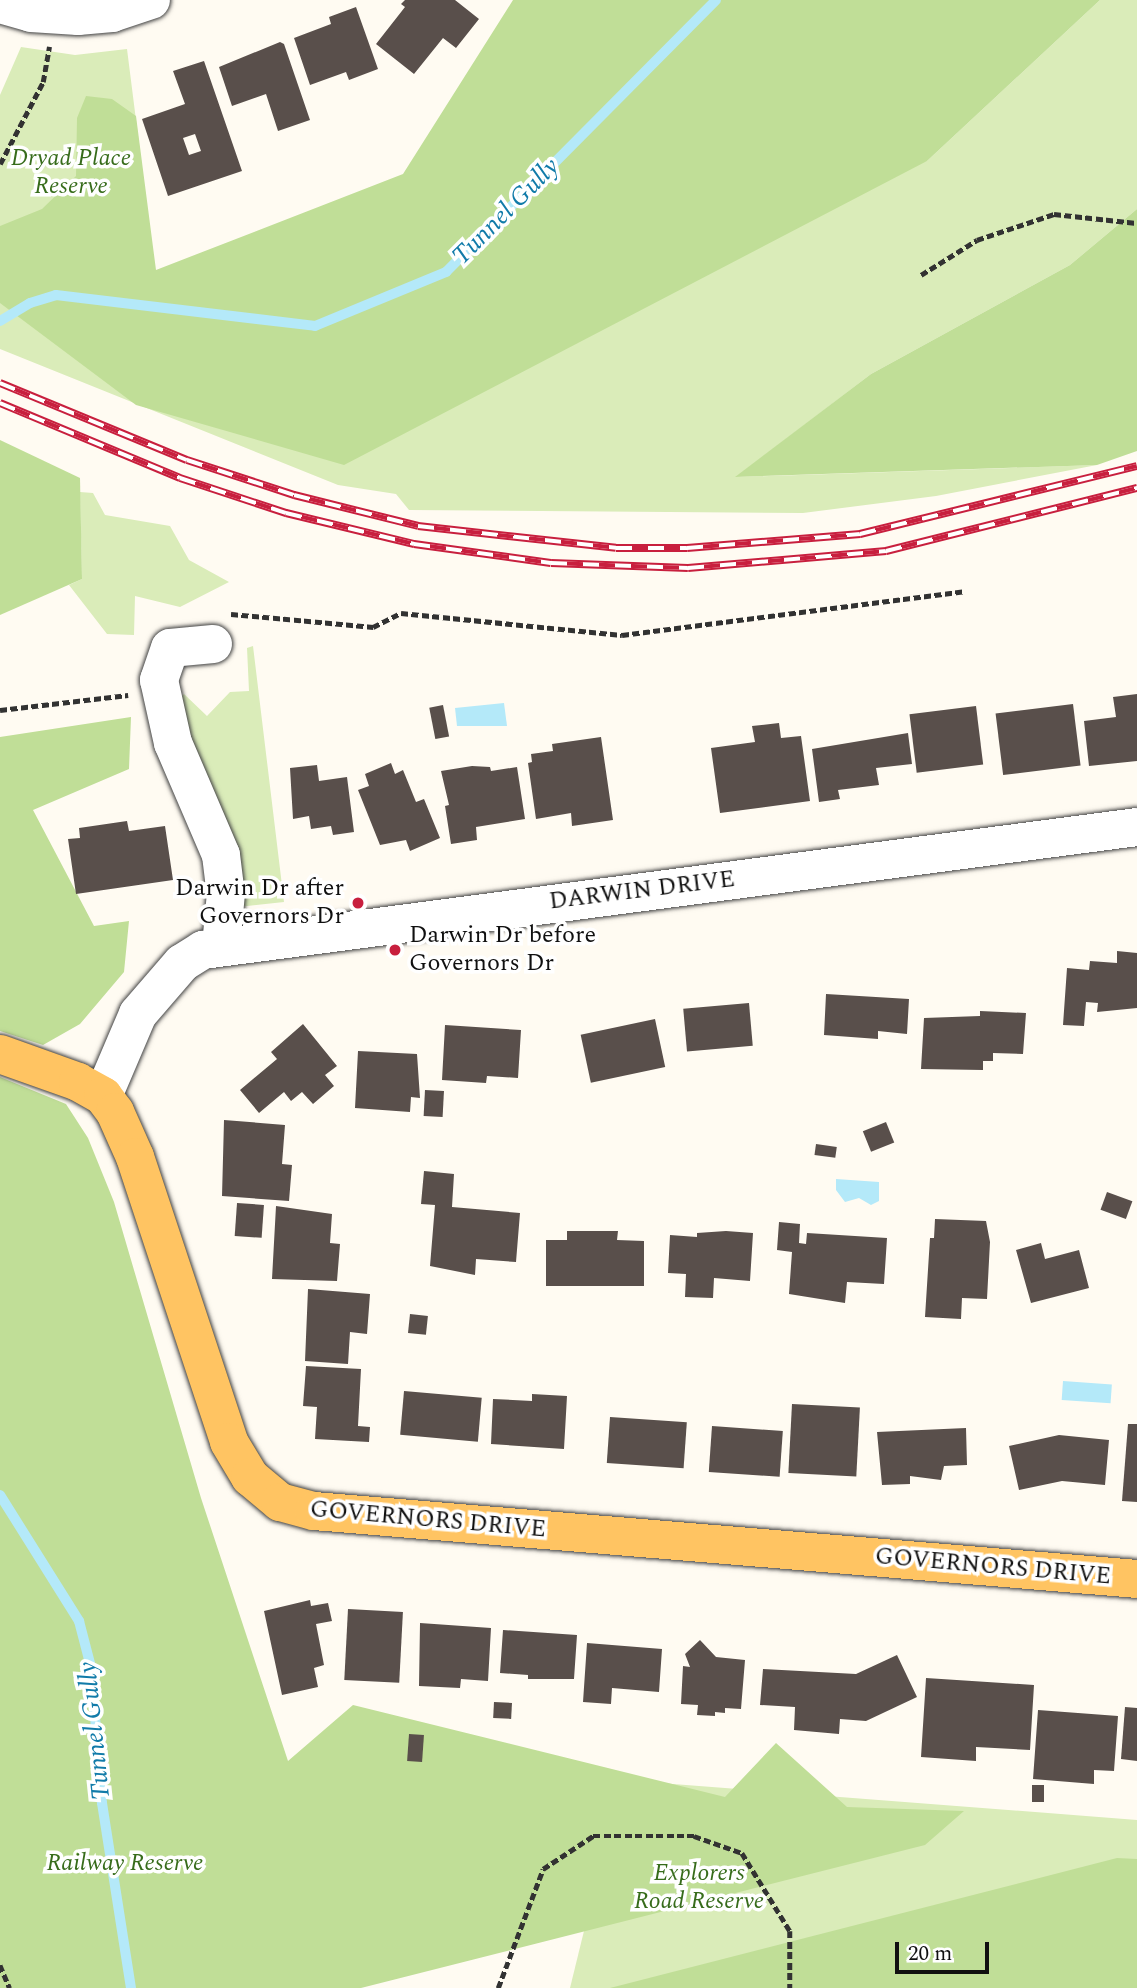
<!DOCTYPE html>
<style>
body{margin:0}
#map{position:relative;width:1137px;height:1988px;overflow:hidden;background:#fffbf2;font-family:Spectral,serif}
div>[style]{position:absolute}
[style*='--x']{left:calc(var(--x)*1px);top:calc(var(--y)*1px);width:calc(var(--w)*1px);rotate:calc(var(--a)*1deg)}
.green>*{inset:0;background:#daecb9}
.forest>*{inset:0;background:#c0de97}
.water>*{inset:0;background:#b4e9f9;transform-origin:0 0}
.stream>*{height:10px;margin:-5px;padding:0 5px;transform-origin:5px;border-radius:5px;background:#b4e9f9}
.building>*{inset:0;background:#594f4b;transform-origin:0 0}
.path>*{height:4.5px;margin-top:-2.25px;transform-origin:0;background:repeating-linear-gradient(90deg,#323232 0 7px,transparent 0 10.5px)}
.roads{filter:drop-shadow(0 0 2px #434343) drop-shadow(0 0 2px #434343)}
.minor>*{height:38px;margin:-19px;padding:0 19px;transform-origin:19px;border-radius:19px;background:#fff}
.major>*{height:38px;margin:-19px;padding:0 19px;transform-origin:19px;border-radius:19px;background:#ffc462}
.rail>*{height:8px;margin-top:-4px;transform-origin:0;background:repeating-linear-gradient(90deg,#fff 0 16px,#c81f3e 0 32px);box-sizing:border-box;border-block:2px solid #c81f3e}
.dots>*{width:19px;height:19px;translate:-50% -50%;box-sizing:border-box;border:4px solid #fff;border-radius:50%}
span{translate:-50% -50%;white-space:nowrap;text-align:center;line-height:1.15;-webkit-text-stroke:7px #fff;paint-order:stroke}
.park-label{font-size:24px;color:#376c1b;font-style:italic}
.poi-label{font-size:24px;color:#101010}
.right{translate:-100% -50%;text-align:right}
.left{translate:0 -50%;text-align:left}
.street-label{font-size:24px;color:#101010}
.water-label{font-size:26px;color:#117ba9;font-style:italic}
.scale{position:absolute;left:895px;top:1942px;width:94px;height:32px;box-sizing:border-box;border:4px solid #101010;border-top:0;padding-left:9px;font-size:21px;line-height:24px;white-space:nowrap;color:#101010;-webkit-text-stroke:5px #fff;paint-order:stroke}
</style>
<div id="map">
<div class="green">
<i style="clip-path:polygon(1100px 0,1137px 0,1137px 209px,1070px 265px,871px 374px,736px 477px,1097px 465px,936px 496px,803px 513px,409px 510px,396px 494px,338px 485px,0 349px,0 303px,927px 161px)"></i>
<i style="clip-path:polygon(21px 47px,75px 55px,127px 49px,155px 270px,0 231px,0 95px)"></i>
<i style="clip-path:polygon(80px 492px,93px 493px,105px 515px,170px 526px,189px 560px,229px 582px,180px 607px,135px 596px,134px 635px,107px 634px,69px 585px,82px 579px)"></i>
<i style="clip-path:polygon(253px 646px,284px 902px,239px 907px,177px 702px,184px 694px,207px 716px,230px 692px,249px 691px,247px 648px)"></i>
<i style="clip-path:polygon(621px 1780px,1137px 1820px,1137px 1988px,570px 1988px)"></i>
</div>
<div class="forest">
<i style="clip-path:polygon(513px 0,1100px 0,927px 161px,344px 465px,136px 405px,0 303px,0 226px,42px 209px,76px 176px,77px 118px,86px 96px,112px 99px,136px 116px,156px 270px,403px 174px)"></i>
<i style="clip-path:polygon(1137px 209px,1137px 451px,1097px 465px,735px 477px,871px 374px,1070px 265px)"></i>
<i style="clip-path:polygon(0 440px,80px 478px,82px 579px,0 615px)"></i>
<i style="clip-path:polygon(131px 717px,129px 769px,33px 810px,94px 926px,129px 921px,124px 972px,80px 1024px,43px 1045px,0 1031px,0 737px)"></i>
<i style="clip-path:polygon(0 1077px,66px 1104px,88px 1138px,114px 1202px,201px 1498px,288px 1761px,353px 1705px,725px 1797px,776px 1743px,847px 1807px,964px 1811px,925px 1845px,361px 1988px,0 1988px)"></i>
<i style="clip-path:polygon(1117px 1858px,1137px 1859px,1137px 1988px,610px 1988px)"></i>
</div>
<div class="water">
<i style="clip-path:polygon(504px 703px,507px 726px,457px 726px,455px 708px)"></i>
<i style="clip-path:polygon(836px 1179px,879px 1182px,879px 1201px,871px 1205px,859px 1198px,845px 1202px,836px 1190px)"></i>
<i style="left:1063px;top:1381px;width:49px;height:19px;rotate:4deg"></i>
</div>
<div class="stream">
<i style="--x:0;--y:321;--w:35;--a:-31"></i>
<i style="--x:30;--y:303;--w:27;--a:-17"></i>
<i style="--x:56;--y:295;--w:261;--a:6.8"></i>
<i style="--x:315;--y:326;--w:142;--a:-22.4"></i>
<i style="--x:446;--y:272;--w:383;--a:-45.2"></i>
<i style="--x:0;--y:1495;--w:149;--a:57.9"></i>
<i style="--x:79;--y:1621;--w:48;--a:75.4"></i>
<i style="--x:91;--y:1667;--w:136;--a:85.4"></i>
<i style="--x:102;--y:1803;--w:187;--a:81.1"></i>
</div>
<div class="building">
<i style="clip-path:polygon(405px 0,455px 0,479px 19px,456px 48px,443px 38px,414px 74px,376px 44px,405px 7px,401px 4px)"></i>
<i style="clip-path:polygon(356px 7px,378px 69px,349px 80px,346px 72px,310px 85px,294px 38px,331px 24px,329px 17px)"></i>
<i style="clip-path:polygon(280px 42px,284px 44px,310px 120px,278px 131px,266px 94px,232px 106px,219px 67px)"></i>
<i style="clip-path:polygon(evenodd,204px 61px,242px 171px,168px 196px,142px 119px,185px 104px,173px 71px,204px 61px,195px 134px,201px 151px,189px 155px,183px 138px,195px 134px)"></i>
<i style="clip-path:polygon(1137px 694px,1137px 761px,1089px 766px,1084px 721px,1116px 717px,1113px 697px)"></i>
<i style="left:1073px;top:704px;width:62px;height:78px;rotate:83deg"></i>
<i style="left:443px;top:705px;width:32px;height:14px;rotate:79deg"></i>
<i style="left:976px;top:706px;width:59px;height:67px;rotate:83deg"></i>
<i style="clip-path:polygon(779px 723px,781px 738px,801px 736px,810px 801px,720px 813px,711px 748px,755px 742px,752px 726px)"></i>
<i style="clip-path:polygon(908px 733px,912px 764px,876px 768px,879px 785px,838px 790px,840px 799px,819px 802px,812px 749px)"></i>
<i style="clip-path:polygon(601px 737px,613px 820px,572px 826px,571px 813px,536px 819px,528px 763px,532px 762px,531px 754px,553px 751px,552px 744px)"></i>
<i style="clip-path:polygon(391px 763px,395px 774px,403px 770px,416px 802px,424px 799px,440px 838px,410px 851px,406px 840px,380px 845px,358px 790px,369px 786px,365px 774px)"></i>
<i style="clip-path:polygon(317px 765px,319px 781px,347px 777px,354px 832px,333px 835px,331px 826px,311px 829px,309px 816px,293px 819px,290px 768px)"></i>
<i style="clip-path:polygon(472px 766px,490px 767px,491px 771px,517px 767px,525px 819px,476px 827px,477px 840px,451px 844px,445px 806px,449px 805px,441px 771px)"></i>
<i style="clip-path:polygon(127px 821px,129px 831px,165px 826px,173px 880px,76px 894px,68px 839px,80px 838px,79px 828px)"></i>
<i style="clip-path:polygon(1117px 951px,1137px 953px,1137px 1008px,1097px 1012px,1098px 1003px,1086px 1002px,1084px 1026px,1063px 1025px,1067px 968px,1089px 970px,1090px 961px,1117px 963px)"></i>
<i style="clip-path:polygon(826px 994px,909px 999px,907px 1034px,878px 1031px,878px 1039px,824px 1035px)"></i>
<i style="left:749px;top:1003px;width:43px;height:66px;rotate:85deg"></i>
<i style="clip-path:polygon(980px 1011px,1026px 1013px,1023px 1054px,993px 1053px,993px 1061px,983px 1061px,983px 1070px,921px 1069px,924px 1018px,980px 1016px)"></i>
<i style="left:655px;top:1019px;width:49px;height:76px;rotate:78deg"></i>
<i style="clip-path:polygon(303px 1024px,337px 1066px,325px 1075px,334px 1086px,313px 1104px,302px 1092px,291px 1101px,284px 1092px,259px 1113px,240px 1090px,277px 1059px,271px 1052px)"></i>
<i style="clip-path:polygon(445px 1025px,521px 1030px,518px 1078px,487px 1076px,486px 1083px,442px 1080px)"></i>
<i style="clip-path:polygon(358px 1051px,417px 1054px,420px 1098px,411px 1097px,410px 1112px,355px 1108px)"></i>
<i style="left:425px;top:1090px;width:19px;height:26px;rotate:3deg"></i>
<i style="clip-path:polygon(224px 1120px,285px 1125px,282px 1164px,292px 1165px,289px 1201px,222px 1196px)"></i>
<i style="left:886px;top:1122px;width:22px;height:25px;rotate:68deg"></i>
<i style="left:816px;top:1144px;width:21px;height:11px;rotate:8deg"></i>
<i style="clip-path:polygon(424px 1171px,454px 1174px,452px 1207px,520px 1213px,516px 1262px,476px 1259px,475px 1275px,430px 1266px,435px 1205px,421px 1204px)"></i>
<i style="left:1107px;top:1192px;width:27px;height:19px;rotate:20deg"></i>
<i style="left:237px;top:1203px;width:27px;height:33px;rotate:4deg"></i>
<i style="clip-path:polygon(276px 1206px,332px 1214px,330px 1243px,340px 1244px,337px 1281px,272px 1279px)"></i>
<i style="clip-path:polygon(935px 1219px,986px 1221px,990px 1242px,987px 1299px,962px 1298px,961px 1319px,925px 1317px,930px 1238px,934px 1238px)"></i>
<i style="clip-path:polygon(779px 1222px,800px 1224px,799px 1243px,806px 1244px,807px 1233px,887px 1238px,884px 1284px,847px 1282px,845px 1303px,789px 1294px,792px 1252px,777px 1250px)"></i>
<i style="clip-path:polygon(567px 1231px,618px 1231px,617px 1240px,644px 1241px,644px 1286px,546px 1286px,546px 1240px,567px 1240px)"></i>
<i style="clip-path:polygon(726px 1231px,753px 1233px,750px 1281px,714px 1278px,713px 1298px,685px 1297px,686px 1274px,668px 1273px,670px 1235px,697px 1237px,697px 1233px)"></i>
<i style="clip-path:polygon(1041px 1243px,1045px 1259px,1079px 1250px,1089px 1288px,1031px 1303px,1016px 1250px)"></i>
<i style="clip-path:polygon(308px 1289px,370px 1294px,367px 1334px,350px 1332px,348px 1364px,305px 1361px)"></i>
<i style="left:410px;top:1314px;width:18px;height:19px;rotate:6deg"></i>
<i style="clip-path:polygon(306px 1366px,361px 1369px,358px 1426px,370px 1427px,369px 1442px,315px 1439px,317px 1407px,303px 1406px)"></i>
<i style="left:404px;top:1391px;width:78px;height:44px;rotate:5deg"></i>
<i style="clip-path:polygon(532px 1394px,567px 1396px,564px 1449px,491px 1444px,493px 1399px,532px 1401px)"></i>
<i style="left:792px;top:1404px;width:68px;height:69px;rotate:3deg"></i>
<i style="left:610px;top:1417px;width:77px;height:46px;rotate:4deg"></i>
<i style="clip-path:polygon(1128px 1424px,1137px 1424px,1137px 1502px,1122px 1501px)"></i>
<i style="left:712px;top:1426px;width:71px;height:46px;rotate:4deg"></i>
<i style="clip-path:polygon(966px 1428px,967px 1465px,944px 1466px,941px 1480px,910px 1476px,910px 1484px,882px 1485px,877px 1432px)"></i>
<i style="clip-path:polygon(1059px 1435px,1109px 1440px,1105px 1485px,1062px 1481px,1019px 1490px,1009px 1446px)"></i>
<i style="clip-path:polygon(310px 1600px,311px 1606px,328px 1603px,332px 1621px,316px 1624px,324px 1665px,314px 1668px,318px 1687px,282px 1695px,264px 1611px)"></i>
<i style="left:348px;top:1609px;width:55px;height:71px;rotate:3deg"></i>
<i style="clip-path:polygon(420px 1623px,491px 1628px,488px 1681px,461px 1679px,460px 1688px,419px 1686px)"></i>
<i style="clip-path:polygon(503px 1630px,577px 1635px,574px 1679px,528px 1679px,528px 1675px,500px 1673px)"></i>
<i style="clip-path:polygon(700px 1640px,716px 1657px,745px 1660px,741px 1709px,725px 1708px,725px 1713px,715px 1712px,715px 1716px,697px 1715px,698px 1705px,681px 1704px,683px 1666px,690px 1667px,685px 1654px)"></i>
<i style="clip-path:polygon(587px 1643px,662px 1649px,659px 1692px,612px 1688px,611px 1704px,583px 1702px)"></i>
<i style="clip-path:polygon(897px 1655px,917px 1697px,866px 1721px,840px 1719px,839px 1734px,794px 1730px,795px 1707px,760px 1705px,763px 1669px,856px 1674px)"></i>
<i style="clip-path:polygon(926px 1678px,1034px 1685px,1030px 1750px,976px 1747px,976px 1761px,921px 1757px)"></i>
<i style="left:494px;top:1702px;width:18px;height:16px;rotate:3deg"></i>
<i style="clip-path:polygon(1125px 1707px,1137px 1708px,1137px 1761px,1121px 1759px)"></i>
<i style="clip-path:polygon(1038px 1710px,1118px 1716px,1114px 1771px,1094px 1770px,1094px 1784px,1033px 1779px)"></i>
<i style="left:409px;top:1734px;width:15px;height:27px;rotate:4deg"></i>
<i style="left:1032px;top:1785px;width:12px;height:17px"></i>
</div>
<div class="path">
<i style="--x:0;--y:164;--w:93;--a:-62.3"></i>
<i style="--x:43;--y:82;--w:36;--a:-80"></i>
<i style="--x:921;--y:275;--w:66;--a:-32"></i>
<i style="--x:977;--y:240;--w:81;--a:-18.7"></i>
<i style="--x:1054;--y:214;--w:83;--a:6.2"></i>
<i style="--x:231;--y:614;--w:143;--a:5.2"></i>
<i style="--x:373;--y:627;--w:31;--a:-27"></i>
<i style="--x:401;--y:613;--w:222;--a:5.7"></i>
<i style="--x:622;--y:635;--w:345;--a:-7.3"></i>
<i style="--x:0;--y:710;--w:129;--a:-6.7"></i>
<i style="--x:0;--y:1965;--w:25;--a:67"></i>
<i style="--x:498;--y:1988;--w:127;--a:-69.3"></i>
<i style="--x:543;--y:1869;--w:60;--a:-33.4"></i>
<i style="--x:593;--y:1836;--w:101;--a:0"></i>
<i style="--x:694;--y:1836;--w:51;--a:19.5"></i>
<i style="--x:742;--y:1853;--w:92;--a:58.4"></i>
<i style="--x:790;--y:1931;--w:57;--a:90"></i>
</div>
<div class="roads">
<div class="minor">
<i style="--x:0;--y:4;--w:32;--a:16"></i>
<i style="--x:31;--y:13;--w:47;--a:3.7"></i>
<i style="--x:78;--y:16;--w:34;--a:-5"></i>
<i style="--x:112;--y:13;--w:41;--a:-18.4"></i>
<i style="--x:213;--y:644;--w:43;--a:174.7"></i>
<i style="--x:170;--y:648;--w:34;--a:109"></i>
<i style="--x:159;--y:680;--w:65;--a:77.5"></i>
<i style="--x:173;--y:743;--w:122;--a:66.8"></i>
<i style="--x:221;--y:855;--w:38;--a:83"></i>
<i style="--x:226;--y:893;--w:53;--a:95.4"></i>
<i style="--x:103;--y:1096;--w:89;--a:-66.9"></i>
<i style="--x:138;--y:1014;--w:67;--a:-49.2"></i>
<i style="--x:182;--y:963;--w:25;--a:-32"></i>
<i style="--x:203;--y:950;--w:942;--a:-7.5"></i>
</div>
<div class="major">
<i style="--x:0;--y:1054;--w:83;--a:19.7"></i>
<i style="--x:78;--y:1082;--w:29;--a:29"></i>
<i style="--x:103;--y:1096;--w:20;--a:53"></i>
<i style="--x:115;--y:1112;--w:49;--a:66"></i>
<i style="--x:135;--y:1157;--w:300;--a:71.7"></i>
<i style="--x:229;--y:1442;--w:41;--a:59"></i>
<i style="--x:250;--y:1477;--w:39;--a:40"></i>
<i style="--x:280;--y:1502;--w:35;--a:15"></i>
<i style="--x:314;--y:1511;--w:826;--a:4.72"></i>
</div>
</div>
<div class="rail">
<i style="--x:0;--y:383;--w:202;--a:22.4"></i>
<i style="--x:187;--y:460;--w:113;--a:18.1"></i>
<i style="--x:294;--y:495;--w:128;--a:14"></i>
<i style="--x:418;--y:526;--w:199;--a:6.3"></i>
<i style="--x:616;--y:548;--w:71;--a:0"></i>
<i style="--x:687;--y:548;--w:174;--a:-4.6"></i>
<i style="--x:860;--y:534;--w:285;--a:-13.8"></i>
<i style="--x:0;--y:403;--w:195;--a:22.6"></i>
<i style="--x:180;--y:478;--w:112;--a:18.3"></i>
<i style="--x:286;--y:513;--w:132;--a:13.6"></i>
<i style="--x:414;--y:544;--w:138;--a:7.9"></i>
<i style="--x:551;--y:563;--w:137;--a:2.1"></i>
<i style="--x:688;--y:568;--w:199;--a:-4.9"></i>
<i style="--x:886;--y:551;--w:259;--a:-14.1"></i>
</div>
<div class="dots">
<i style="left:358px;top:903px;background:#c81f3e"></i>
<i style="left:395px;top:950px;background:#c81f3e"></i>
</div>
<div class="park-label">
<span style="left:71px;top:173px">Dryad Place<br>Reserve</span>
<span style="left:125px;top:1864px">Railway Reserve</span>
<span style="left:699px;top:1888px">Explorers<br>Road Reserve</span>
</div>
<div class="poi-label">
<span class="right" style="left:344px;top:903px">Darwin Dr after<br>Governors Dr</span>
<span class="left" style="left:409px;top:950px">Darwin Dr before<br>Governors Dr</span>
</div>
<div class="street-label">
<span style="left:642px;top:891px;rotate:-7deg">DARWIN DRIVE</span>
<span style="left:428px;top:1520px;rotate:5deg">GOVERNORS DRIVE</span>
<span style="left:993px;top:1567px;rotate:5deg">GOVERNORS DRIVE</span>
</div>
<div class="water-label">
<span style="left:506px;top:212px;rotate:-45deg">Tunnel Gully</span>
<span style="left:95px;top:1731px;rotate:-96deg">Tunnel Gully</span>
</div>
<div class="scale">20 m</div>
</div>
